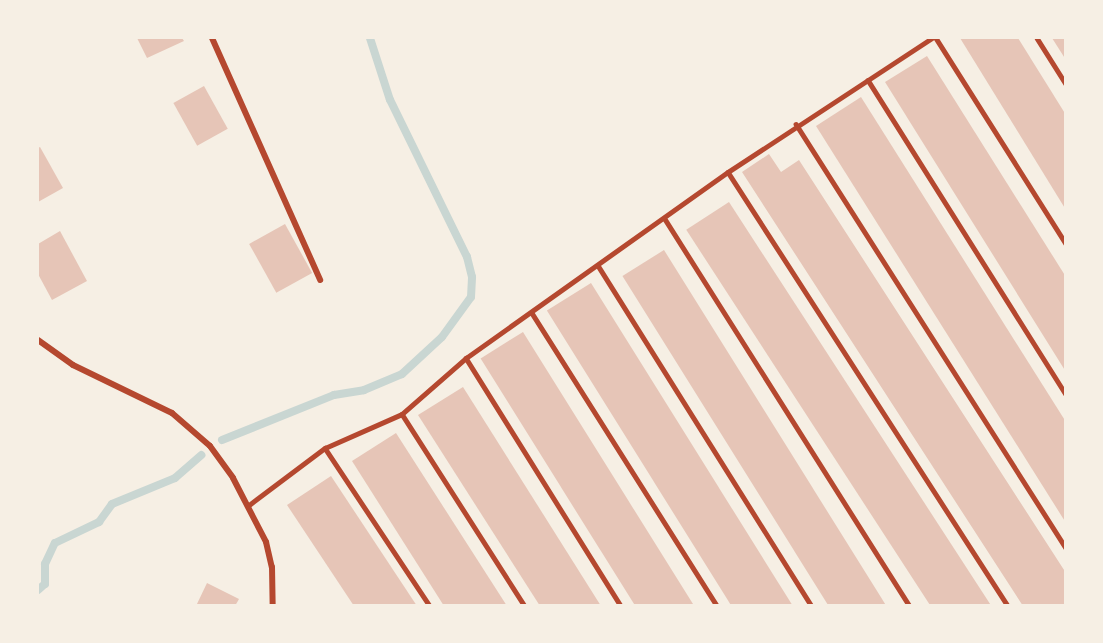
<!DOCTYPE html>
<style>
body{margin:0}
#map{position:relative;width:1103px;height:643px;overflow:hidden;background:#f6efe4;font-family:"Source Sans 3",sans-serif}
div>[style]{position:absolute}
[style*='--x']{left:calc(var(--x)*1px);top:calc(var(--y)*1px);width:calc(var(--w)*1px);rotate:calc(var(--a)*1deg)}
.stream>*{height:8px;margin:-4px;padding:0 4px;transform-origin:4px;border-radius:4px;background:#c9d6d2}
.building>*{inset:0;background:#e6c5b7;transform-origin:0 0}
.service>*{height:4.5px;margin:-2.25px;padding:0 2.25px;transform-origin:2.25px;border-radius:2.25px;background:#b5482f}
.minor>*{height:6px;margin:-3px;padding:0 3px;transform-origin:3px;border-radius:3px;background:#b5482f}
span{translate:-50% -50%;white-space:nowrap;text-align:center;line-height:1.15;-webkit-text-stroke:4.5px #f6efe4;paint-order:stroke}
.frame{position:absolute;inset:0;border:39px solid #f6efe4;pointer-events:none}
</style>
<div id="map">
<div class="stream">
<i style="--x:222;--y:440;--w:121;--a:-21.9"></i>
<i style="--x:334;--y:395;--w:30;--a:-9"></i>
<i style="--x:364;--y:390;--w:41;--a:-22.8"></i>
<i style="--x:402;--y:374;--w:54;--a:-42.8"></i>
<i style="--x:442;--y:337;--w:49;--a:-54.1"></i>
<i style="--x:471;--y:297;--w:20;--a:-87"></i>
<i style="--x:472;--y:277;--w:21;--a:-104"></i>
<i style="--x:467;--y:257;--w:175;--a:-116.1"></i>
<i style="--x:390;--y:100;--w:65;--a:-107.9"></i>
<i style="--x:38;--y:590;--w:9;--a:-41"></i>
<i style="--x:45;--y:584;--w:20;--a:-90"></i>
<i style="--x:45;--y:564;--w:23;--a:-65"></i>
<i style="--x:55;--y:543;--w:49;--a:-25.5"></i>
<i style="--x:99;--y:522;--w:22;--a:-54"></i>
<i style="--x:112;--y:504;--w:68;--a:-22.4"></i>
<i style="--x:175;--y:478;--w:35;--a:-41"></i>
</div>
<div class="building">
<i style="clip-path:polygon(137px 38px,182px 38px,184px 41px,147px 58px)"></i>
<i style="clip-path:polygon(960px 38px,1018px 38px,1066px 115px,1066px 210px)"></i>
<i style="clip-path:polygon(1052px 38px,1066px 38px,1066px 60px)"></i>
<i style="clip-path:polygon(927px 56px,1066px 277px,1066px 372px,885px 82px)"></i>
<i style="left:204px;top:86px;width:49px;height:35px;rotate:61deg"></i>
<i style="clip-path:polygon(861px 97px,1066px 422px,1066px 523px,816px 126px)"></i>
<i style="clip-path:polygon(40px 147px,63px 188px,38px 202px,38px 148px)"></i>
<i style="clip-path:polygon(769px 154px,781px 172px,799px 160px,1066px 573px,1066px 606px,1023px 606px,742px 172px)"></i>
<i style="left:729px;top:202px;width:480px;height:51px;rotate:57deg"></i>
<i style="left:285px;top:224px;width:56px;height:41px;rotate:61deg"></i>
<i style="clip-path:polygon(60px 231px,87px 281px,52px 300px,38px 274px,38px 244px)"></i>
<i style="left:664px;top:250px;width:420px;height:49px;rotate:58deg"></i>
<i style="left:591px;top:283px;width:381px;height:52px;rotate:58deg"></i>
<i style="left:523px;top:332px;width:325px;height:50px;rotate:58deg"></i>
<i style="clip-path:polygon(463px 387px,601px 606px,540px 606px,418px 415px)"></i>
<i style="clip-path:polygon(396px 433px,507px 606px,444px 606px,352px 461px)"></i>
<i style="clip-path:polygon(331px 476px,417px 606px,354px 606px,287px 505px)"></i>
<i style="clip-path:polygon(207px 583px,239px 599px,235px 606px,196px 606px)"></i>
</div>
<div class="service">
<i style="--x:936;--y:38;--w:244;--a:57.7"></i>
<i style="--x:1037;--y:38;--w:54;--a:57.8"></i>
<i style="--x:868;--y:80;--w:371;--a:57.8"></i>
<i style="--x:796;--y:124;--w:503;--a:57.51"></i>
<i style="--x:728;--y:172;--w:516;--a:57.17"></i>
<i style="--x:665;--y:219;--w:458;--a:57.7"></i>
<i style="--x:599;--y:267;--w:400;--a:57.9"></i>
<i style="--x:532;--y:313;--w:347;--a:57.7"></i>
<i style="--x:466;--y:358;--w:292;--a:58"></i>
<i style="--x:402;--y:414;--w:228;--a:57.4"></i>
<i style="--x:325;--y:448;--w:190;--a:56.4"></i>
<i style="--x:249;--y:505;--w:95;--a:-36.9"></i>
<i style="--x:325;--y:448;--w:84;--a:-23.8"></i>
<i style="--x:402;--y:414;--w:85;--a:-41.2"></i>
<i style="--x:466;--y:358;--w:321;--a:-35.4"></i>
<i style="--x:728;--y:172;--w:244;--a:-33.3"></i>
</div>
<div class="minor">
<i style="--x:212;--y:38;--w:265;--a:65.9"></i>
<i style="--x:38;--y:340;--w:43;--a:35.5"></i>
<i style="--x:73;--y:365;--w:110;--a:25.9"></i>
<i style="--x:172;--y:413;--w:50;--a:41"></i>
<i style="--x:210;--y:446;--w:39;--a:54"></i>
<i style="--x:233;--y:478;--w:72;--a:62.7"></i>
<i style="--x:266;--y:542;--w:26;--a:77"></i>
<i style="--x:272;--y:567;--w:39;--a:89"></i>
</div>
<div class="frame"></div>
</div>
